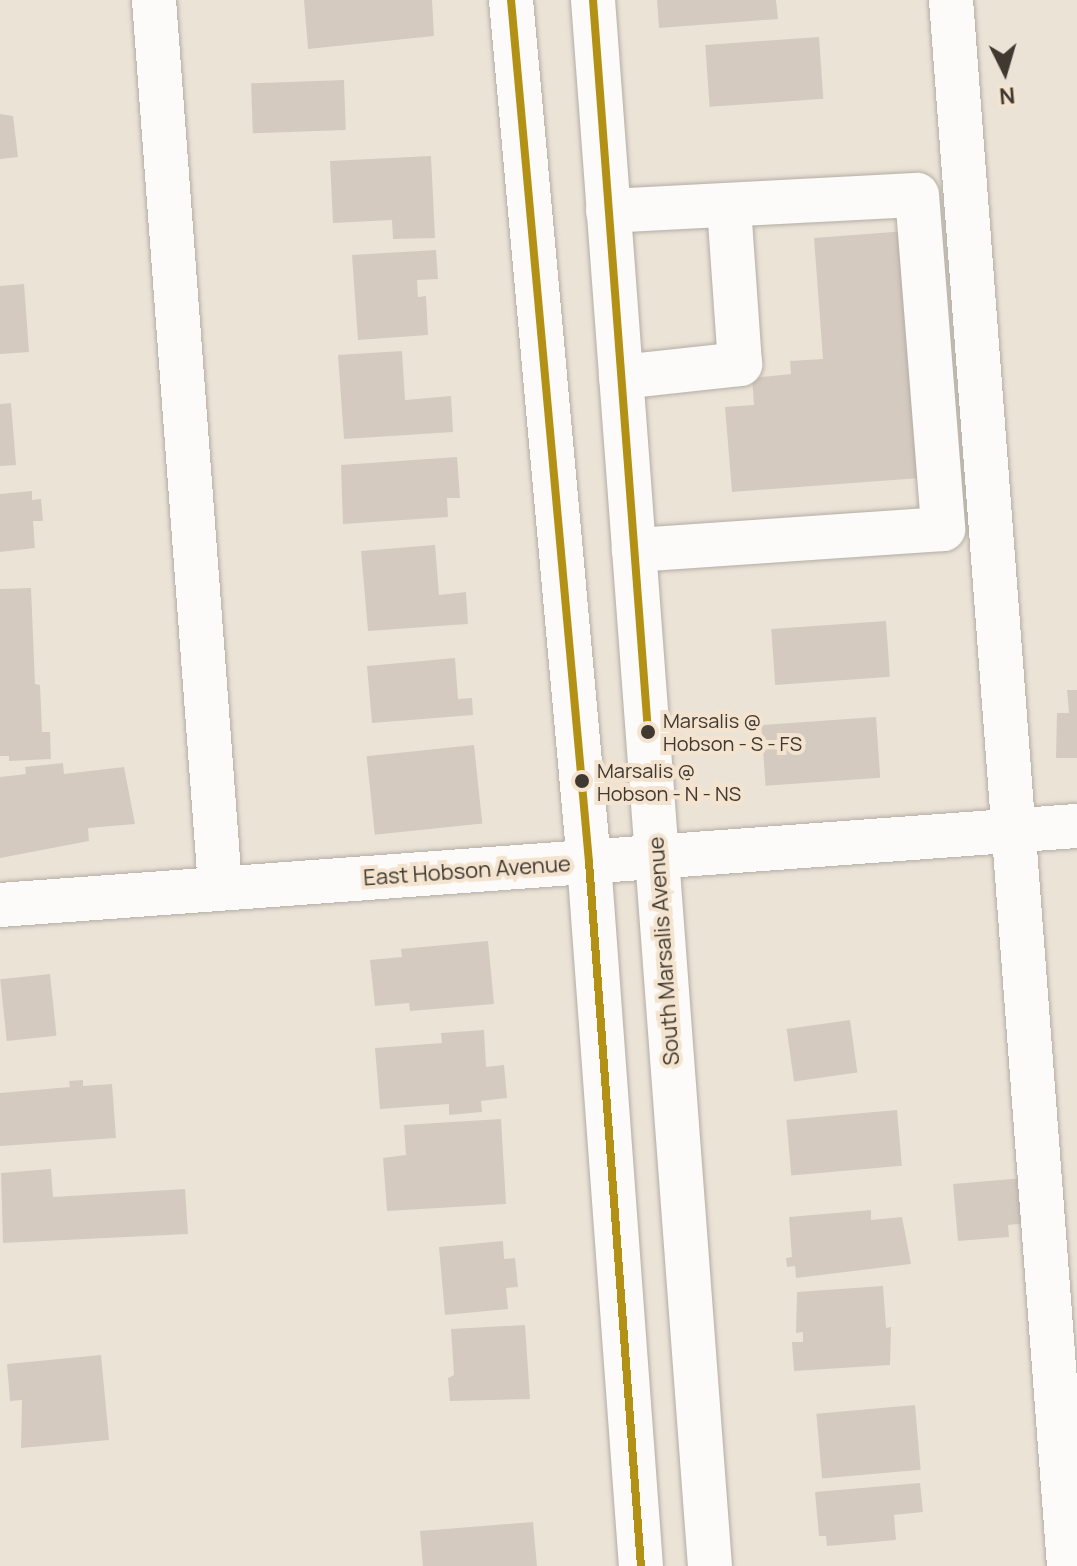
<!DOCTYPE html>
<style>
body{margin:0}
#map{position:relative;width:1077px;height:1566px;overflow:hidden;background:#ece3d7;font-family:Manrope,sans-serif}
div>[style]{position:absolute}
[style*='--x']{left:calc(var(--x)*1px);top:calc(var(--y)*1px);width:calc(var(--w)*1px);rotate:calc(var(--a)*1deg)}
.building>*{inset:0;background:#d5cabf;transform-origin:0 0}
.roads{filter:drop-shadow(0 0 2px #b3ada4) drop-shadow(0 0 2px #b3ada4)}
.minor>*{height:44px;margin:-22px;padding:0 22px;transform-origin:22px;border-radius:22px;background:#fcfbf9}
.major>*{height:44px;margin:-22px;padding:0 22px;transform-origin:22px;border-radius:22px;background:#fcfbf9}
.bus-1>*{height:8px;margin:-4px;padding:0 4px;transform-origin:4px;border-radius:4px;background:#b29114}
.dots>*{width:22px;height:22px;translate:-50% -50%;box-sizing:border-box;border:4px solid #f4e4cf;border-radius:50%}
span{translate:-50% -50%;white-space:nowrap;text-align:center;line-height:1.15;-webkit-text-stroke:8px #f4e4cf;paint-order:stroke}
.bus-label{font-size:20px;color:#3f3931}
.left{translate:0 -50%;text-align:left}
.street-label{font-size:22px;color:#3f3931}
.north{position:absolute;left:965px;top:32px;width:80px;height:80px;-webkit-text-stroke:6px #f4e4cf;paint-order:stroke;rotate:175deg;font-size:22px;font-weight:700;line-height:32px;text-align:center;color:#3f3931}
.north::after{content:'';display:block;margin:auto;width:28px;height:36px;background:#3f3931;clip-path:polygon(50% 0,100% 100%,50% 72%,0 100%)}
</style>
<div id="map">
<div class="building">
<i style="clip-path:polygon(304px 0,432px 0,434px 36px,308px 49px)"></i>
<i style="clip-path:polygon(657px 0,776px 0,778px 19px,659px 28px)"></i>
<i style="left:819px;top:37px;width:62px;height:114px;rotate:86deg"></i>
<i style="left:344px;top:80px;width:50px;height:93px;rotate:88deg"></i>
<i style="clip-path:polygon(0 114px,13px 116px,18px 157px,0 159px)"></i>
<i style="clip-path:polygon(431px 156px,435px 238px,393px 239px,392px 220px,333px 223px,330px 161px)"></i>
<i style="clip-path:polygon(906px 231px,920px 478px,732px 492px,725px 407px,754px 405px,752px 378px,791px 374px,790px 361px,823px 359px,814px 238px)"></i>
<i style="clip-path:polygon(436px 250px,438px 279px,417px 280px,418px 297px,426px 296px,428px 335px,358px 340px,352px 255px)"></i>
<i style="clip-path:polygon(24px 284px,29px 352px,0 354px,0 286px)"></i>
<i style="clip-path:polygon(402px 351px,405px 400px,451px 396px,453px 432px,344px 439px,338px 355px)"></i>
<i style="clip-path:polygon(11px 403px,16px 465px,0 466px,0 404px)"></i>
<i style="clip-path:polygon(457px 457px,460px 498px,447px 498px,448px 517px,343px 524px,341px 465px)"></i>
<i style="clip-path:polygon(32px 491px,32px 500px,41px 499px,43px 521px,33px 521px,35px 548px,0 552px,0 494px)"></i>
<i style="clip-path:polygon(435px 545px,439px 595px,466px 592px,468px 624px,368px 631px,361px 551px)"></i>
<i style="clip-path:polygon(31px 588px,35px 684px,40px 685px,42px 732px,50px 732px,51px 759px,9px 761px,9px 756px,0 756px,0 589px)"></i>
<i style="left:886px;top:621px;width:56px;height:115px;rotate:86deg"></i>
<i style="clip-path:polygon(455px 658px,458px 699px,472px 698px,473px 715px,372px 723px,367px 666px)"></i>
<i style="clip-path:polygon(1067px 690px,1077px 690px,1077px 758px,1056px 758px,1057px 713px,1069px 713px)"></i>
<i style="left:876px;top:717px;width:61px;height:115px;rotate:86deg"></i>
<i style="left:474px;top:745px;width:79px;height:108px;rotate:84deg"></i>
<i style="clip-path:polygon(63px 763px,64px 774px,124px 767px,135px 824px,88px 828px,89px 841px,0 858px,0 777px,26px 774px,25px 767px)"></i>
<i style="clip-path:polygon(488px 941px,494px 1004px,410px 1011px,409px 1003px,375px 1006px,370px 960px,402px 957px,401px 949px)"></i>
<i style="left:50px;top:974px;width:62px;height:50px;rotate:84deg"></i>
<i style="left:850px;top:1020px;width:53px;height:64px;rotate:82deg"></i>
<i style="clip-path:polygon(484px 1030px,486px 1067px,504px 1065px,507px 1098px,481px 1101px,482px 1112px,449px 1115px,449px 1104px,380px 1109px,375px 1048px,442px 1043px,441px 1033px)"></i>
<i style="clip-path:polygon(83px 1080px,83px 1086px,112px 1084px,116px 1138px,0 1146px,0 1093px,70px 1087px,69px 1081px)"></i>
<i style="left:897px;top:1110px;width:56px;height:111px;rotate:85deg"></i>
<i style="clip-path:polygon(501px 1119px,506px 1204px,387px 1211px,383px 1158px,406px 1155px,404px 1125px)"></i>
<i style="clip-path:polygon(51px 1169px,53px 1197px,185px 1189px,188px 1234px,3px 1243px,1px 1173px)"></i>
<i style="clip-path:polygon(1025px 1178px,1029px 1223px,1008px 1225px,1009px 1237px,958px 1241px,953px 1184px)"></i>
<i style="clip-path:polygon(871px 1210px,871px 1220px,902px 1217px,911px 1264px,796px 1278px,795px 1266px,787px 1267px,786px 1258px,792px 1257px,789px 1217px)"></i>
<i style="clip-path:polygon(503px 1241px,504px 1259px,515px 1258px,518px 1287px,506px 1288px,508px 1309px,445px 1315px,439px 1247px)"></i>
<i style="clip-path:polygon(883px 1286px,886px 1328px,891px 1327px,890px 1365px,794px 1371px,792px 1342px,803px 1342px,803px 1332px,796px 1333px,797px 1292px)"></i>
<i style="clip-path:polygon(525px 1325px,530px 1399px,450px 1401px,448px 1378px,454px 1375px,451px 1329px)"></i>
<i style="clip-path:polygon(101px 1355px,109px 1440px,21px 1448px,22px 1400px,10px 1401px,7px 1364px)"></i>
<i style="left:915px;top:1405px;width:65px;height:99px;rotate:85deg"></i>
<i style="clip-path:polygon(920px 1483px,923px 1512px,894px 1515px,896px 1540px,827px 1546px,826px 1536px,819px 1536px,815px 1492px)"></i>
<i style="clip-path:polygon(533px 1522px,537px 1566px,423px 1566px,420px 1531px)"></i>
</div>
<div class="roads">
<div class="minor">
<i style="--x:154;--y:0;--w:889;--a:85.74"></i>
<i style="--x:951;--y:0;--w:1570;--a:85.69"></i>
<i style="--x:608;--y:211;--w:309;--a:-3"></i>
<i style="--x:917;--y:195;--w:335;--a:85.5"></i>
<i style="--x:943;--y:529;--w:310;--a:176.1"></i>
<i style="--x:621;--y:377;--w:120;--a:-6.2"></i>
<i style="--x:740;--y:364;--w:159;--a:-94"></i>
<i style="--x:0;--y:905;--w:1080;--a:-4.2"></i>
</div>
<div class="major">
<i style="--x:511;--y:0;--w:866;--a:84.83"></i>
<i style="--x:589;--y:862;--w:706;--a:85.78"></i>
<i style="--x:593;--y:0;--w:1570;--a:85.73"></i>
</div>
</div>
<div class="bus-1">
<i style="--x:511;--y:0;--w:866;--a:84.83"></i>
<i style="--x:589;--y:862;--w:706;--a:85.78"></i>
<i style="--x:593;--y:0;--w:734;--a:85.7"></i>
</div>
<div class="dots">
<i style="left:648px;top:732px;background:#3f3931"></i>
<i style="left:582px;top:781px;background:#3f3931"></i>
</div>
<div class="bus-label">
<span class="left" style="left:663px;top:732px">Marsalis @<br>Hobson - S - FS</span>
<span class="left" style="left:597px;top:782px">Marsalis @<br>Hobson - N - NS</span>
</div>
<div class="street-label">
<span style="left:467px;top:871px;rotate:-4deg">East Hobson Avenue</span>
<span style="left:664px;top:951px;rotate:-94deg">South Marsalis Avenue</span>
</div>
<div class="north">N</div>
</div>
